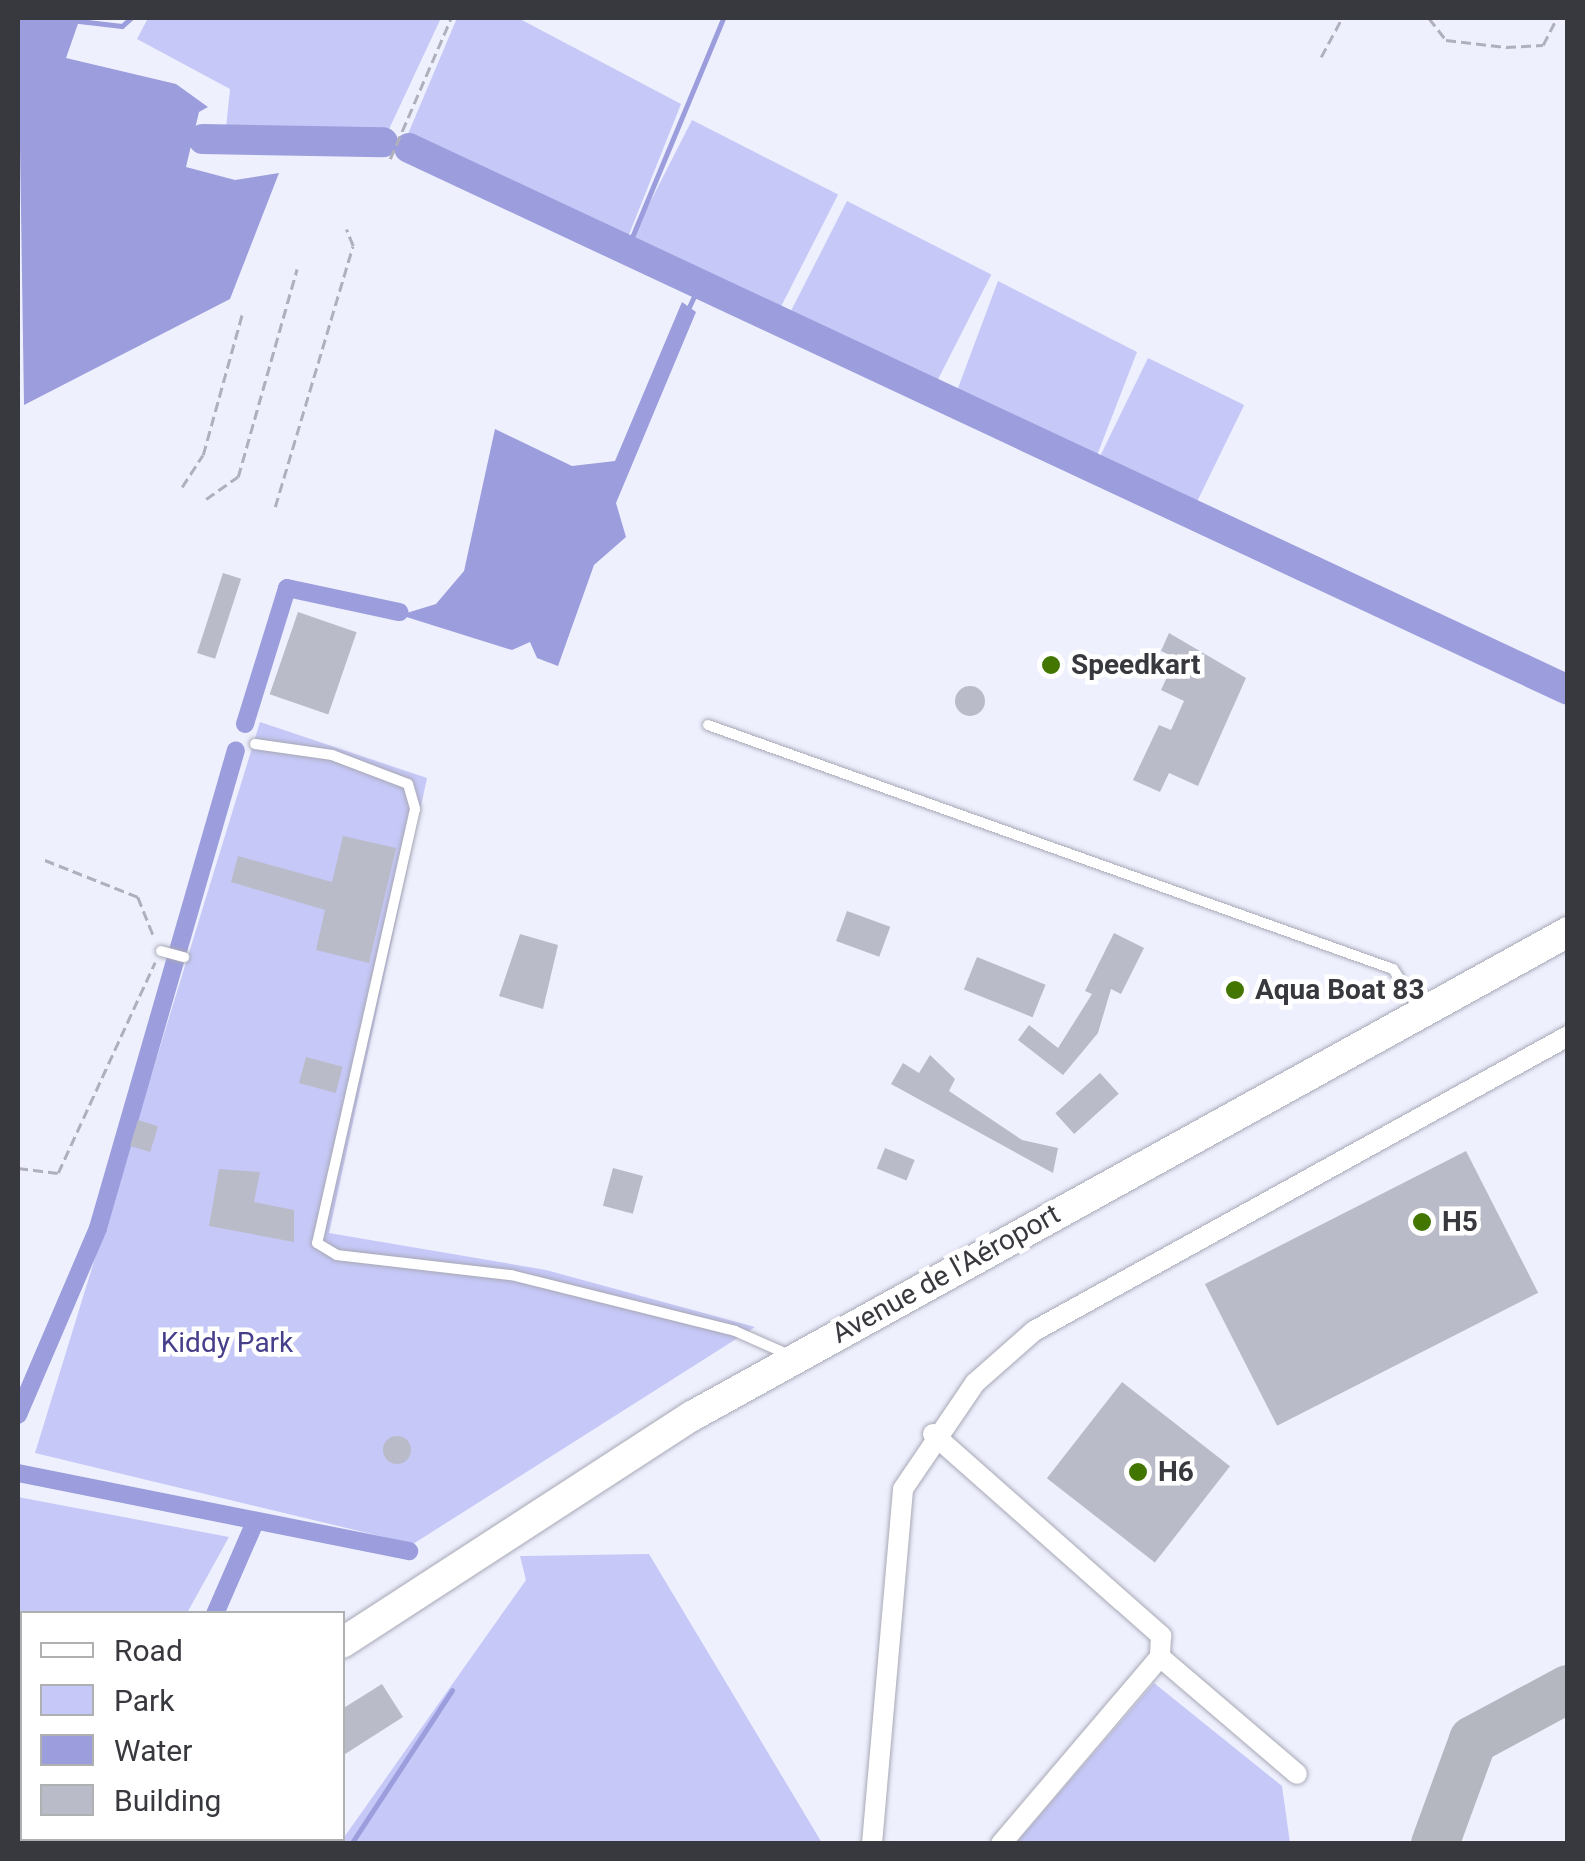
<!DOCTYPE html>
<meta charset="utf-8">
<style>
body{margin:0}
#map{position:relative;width:1585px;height:1861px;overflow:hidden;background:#eff0fe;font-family:Roboto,sans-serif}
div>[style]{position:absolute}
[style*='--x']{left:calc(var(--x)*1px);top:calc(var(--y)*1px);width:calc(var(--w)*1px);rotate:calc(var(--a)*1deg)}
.green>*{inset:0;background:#c6c8f7;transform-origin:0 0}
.water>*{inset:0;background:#9b9ddd}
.stream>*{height:5px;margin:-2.5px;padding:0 2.5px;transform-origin:2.5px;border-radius:2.5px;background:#9b9ddd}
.canal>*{height:18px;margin:-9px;padding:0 9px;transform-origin:9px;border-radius:9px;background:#9b9ddd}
.river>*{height:30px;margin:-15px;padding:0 15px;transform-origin:15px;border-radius:15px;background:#9b9ddd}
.taxiway>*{height:48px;margin:-24px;padding:0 24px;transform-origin:24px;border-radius:24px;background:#b4b6c0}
.building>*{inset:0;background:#babbc8;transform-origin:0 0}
.round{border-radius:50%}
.path>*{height:2.5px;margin-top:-1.25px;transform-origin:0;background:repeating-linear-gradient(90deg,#afb0bb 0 10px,transparent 0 15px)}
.roads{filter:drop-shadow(0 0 2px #a7a8b5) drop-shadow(0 0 2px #a7a8b5)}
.lane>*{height:10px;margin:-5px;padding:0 5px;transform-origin:5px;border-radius:5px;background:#fff}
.street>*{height:20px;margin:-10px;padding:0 10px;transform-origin:10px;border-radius:10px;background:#fff}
.secondary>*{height:30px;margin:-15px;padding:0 15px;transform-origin:15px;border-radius:15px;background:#fff}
.dots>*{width:28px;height:28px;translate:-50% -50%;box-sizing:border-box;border:5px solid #fff;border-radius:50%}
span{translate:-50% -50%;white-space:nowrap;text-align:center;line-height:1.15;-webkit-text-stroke:9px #fff;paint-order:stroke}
.poi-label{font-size:28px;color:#38393e;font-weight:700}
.left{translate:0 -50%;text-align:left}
.street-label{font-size:28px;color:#38393e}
.park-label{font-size:28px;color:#443e8b}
.frame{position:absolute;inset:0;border:20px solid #38393e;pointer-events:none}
.legend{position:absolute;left:20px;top:1611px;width:325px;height:230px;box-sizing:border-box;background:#fff;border:2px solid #afb0b2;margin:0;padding:12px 18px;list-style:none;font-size:30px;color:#38393e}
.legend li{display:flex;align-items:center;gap:20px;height:50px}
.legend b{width:50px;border:2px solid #afb0b2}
</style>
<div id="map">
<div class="green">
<i style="clip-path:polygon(148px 18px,441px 18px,383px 142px,226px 128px,230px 89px,137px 39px)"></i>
<i style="clip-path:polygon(457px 18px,518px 18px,681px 104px,624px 247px,405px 141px)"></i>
<i style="left:692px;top:120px;width:164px;height:137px;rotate:27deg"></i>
<i style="left:847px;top:201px;width:162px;height:132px;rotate:27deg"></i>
<i style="clip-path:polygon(998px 281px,1137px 352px,1096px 458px,955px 396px)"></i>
<i style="left:1148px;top:358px;width:107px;height:113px;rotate:26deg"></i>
<i style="clip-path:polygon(260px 722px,427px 778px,329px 1233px,546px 1270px,755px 1327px,413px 1544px,35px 1453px)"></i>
<i style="clip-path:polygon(18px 1497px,229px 1537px,187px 1613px,22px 1614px,18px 1760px)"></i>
<i style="clip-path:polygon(649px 1554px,822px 1843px,340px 1843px,526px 1580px,520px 1556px)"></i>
<i style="clip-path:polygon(1154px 1683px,1282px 1786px,1290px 1843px,1016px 1843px)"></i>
</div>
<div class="water">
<i style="clip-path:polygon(18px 18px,80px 18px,66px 58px,176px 84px,208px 107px,199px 112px,186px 167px,235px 180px,279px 173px,230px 299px,24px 405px)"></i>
<i style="clip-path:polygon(682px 302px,696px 312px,616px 503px,626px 537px,594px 565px,558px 666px,537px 658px,530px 642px,512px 650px,400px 615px,436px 604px,464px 571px,495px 429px,572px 466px,615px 461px)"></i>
</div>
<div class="stream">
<i style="--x:79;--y:21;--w:43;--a:6.6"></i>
<i style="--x:122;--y:26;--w:12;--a:-42"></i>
<i style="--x:625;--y:254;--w:256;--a:-67.4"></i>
<i style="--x:689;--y:307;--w:19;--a:-65"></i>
<i style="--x:351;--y:1844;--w:184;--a:-56.7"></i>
</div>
<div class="canal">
<i style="--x:245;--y:724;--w:142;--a:-72.8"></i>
<i style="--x:287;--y:588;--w:115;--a:12.1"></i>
<i style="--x:18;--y:1415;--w:203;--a:-66.8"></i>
<i style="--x:98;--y:1228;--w:497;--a:-73.9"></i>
<i style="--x:18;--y:1473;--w:399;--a:11.3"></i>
<i style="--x:215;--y:1614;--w:100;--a:-66.5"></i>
<i style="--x:18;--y:1787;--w:5;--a:-37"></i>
</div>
<div class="river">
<i style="--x:203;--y:139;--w:180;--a:1"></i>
<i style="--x:409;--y:148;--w:1279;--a:25.06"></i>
</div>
<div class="taxiway">
<i style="--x:1435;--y:1844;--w:111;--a:-69.9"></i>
<i style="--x:1473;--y:1740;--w:108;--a:-28.2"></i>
</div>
<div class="building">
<i style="left:223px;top:573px;width:19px;height:84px;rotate:18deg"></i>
<i style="left:298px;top:612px;width:62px;height:87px;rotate:19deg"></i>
<i style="clip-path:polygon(1169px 633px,1246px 678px,1198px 786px,1169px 773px,1160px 792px,1133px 780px,1159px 725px,1171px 730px,1184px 701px,1161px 690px,1176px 658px,1161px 651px)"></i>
<i class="round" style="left:955px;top:686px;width:30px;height:30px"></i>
<i style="clip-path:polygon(343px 836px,396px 848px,369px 963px,316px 950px,325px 910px,231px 882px,238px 856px,332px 882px)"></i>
<i style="left:847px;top:911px;width:46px;height:32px;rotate:20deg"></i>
<i style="clip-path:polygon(1114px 933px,1144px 948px,1121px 994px,1111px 989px,1098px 1033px,1063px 1075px,1018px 1040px,1029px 1025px,1058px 1048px,1092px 994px,1085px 991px)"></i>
<i style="clip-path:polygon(520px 934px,558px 945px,543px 1009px,499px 996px)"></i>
<i style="left:977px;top:957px;width:74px;height:35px;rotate:22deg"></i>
<i style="clip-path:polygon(930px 1055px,955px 1079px,949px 1091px,1022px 1140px,1058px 1148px,1053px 1173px,891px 1084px,903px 1063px,919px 1073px)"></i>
<i style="left:306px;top:1057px;width:38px;height:27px;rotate:15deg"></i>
<i style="left:1100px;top:1073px;width:28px;height:60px;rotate:48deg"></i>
<i style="left:138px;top:1120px;width:21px;height:27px;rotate:17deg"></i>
<i style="left:885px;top:1148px;width:32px;height:22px;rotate:22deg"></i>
<i style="left:1466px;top:1151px;width:159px;height:293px;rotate:63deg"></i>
<i style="left:613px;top:1168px;width:31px;height:39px;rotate:15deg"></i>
<i style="clip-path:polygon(219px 1169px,260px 1172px,254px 1202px,294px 1210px,294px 1242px,209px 1226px)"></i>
<i style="left:1122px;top:1382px;width:137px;height:122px;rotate:38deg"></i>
<i class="round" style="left:383px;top:1436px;width:28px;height:28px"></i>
<i style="clip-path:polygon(382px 1684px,403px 1717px,342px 1756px,342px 1709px)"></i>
</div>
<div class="path">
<i style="--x:1429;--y:18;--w:28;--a:52"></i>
<i style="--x:1446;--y:40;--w:60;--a:6.7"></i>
<i style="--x:1506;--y:47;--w:37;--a:-3"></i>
<i style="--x:1543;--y:45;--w:30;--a:-63"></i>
<i style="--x:1321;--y:57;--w:44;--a:-61.7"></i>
<i style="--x:390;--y:159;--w:154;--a:-66.6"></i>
<i style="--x:182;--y:487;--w:38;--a:-57"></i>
<i style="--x:203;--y:455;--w:149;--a:-74.5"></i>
<i style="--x:206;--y:499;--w:39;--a:-35"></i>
<i style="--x:238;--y:477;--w:216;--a:-74.2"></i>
<i style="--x:275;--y:507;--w:272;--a:-73.4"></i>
<i style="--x:353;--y:246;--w:18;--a:-112"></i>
<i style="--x:45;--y:860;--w:100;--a:21.7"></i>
<i style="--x:138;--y:897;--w:43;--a:68.2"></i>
<i style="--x:18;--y:1168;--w:40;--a:7.1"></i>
<i style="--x:58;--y:1173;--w:232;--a:-65.3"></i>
</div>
<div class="roads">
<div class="lane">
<i style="--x:708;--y:725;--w:727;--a:19.61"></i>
<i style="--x:1393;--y:969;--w:51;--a:56.9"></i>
<i style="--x:255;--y:744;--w:78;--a:8.1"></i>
<i style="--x:332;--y:755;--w:81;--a:20.9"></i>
<i style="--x:408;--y:784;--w:26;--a:74"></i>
<i style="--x:415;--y:809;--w:445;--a:102.7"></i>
<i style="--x:317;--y:1243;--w:23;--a:31"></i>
<i style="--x:337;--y:1255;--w:175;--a:6.6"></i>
<i style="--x:511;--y:1275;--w:231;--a:14"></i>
<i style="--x:735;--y:1331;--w:64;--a:23.8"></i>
<i style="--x:161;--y:951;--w:24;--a:15"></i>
</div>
<div class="street">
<i style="--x:933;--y:1434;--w:305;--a:41.5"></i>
<i style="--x:1161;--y:1636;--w:21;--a:93"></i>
<i style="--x:1160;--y:1657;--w:245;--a:130.4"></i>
<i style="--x:1160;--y:1657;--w:180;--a:40.5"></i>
<i style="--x:872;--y:1844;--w:356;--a:-85"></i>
<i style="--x:903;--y:1489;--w:128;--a:-55.8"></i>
<i style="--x:975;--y:1383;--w:79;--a:-41.4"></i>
<i style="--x:1034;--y:1331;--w:610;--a:-28.92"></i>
</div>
<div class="secondary">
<i style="--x:342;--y:1643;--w:417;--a:-33"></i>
<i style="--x:692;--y:1416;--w:1001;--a:-28.92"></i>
<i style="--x:37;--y:1844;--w:10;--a:-37"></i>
</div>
</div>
<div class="dots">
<i style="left:1051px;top:665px;background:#427600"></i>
<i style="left:1235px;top:990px;background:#427600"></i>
<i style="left:1422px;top:1222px;background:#427600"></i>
<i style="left:1138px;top:1472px;background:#427600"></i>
</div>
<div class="poi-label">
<span class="left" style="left:1071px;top:665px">Speedkart</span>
<span class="left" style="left:1255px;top:990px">Aqua Boat 83</span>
<span class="left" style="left:1442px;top:1222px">H5</span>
<span class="left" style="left:1158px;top:1472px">H6</span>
</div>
<div class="street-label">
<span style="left:946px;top:1274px;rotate:-29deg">Avenue de l'Aéroport</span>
</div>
<div class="park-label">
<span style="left:227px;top:1343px">Kiddy Park</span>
</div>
<div class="frame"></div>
<ul class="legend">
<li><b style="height:12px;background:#fff"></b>Road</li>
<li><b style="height:28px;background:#c6c8f7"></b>Park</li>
<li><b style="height:28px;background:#9b9ddd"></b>Water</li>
<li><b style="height:28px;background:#babbc8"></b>Building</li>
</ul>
</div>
